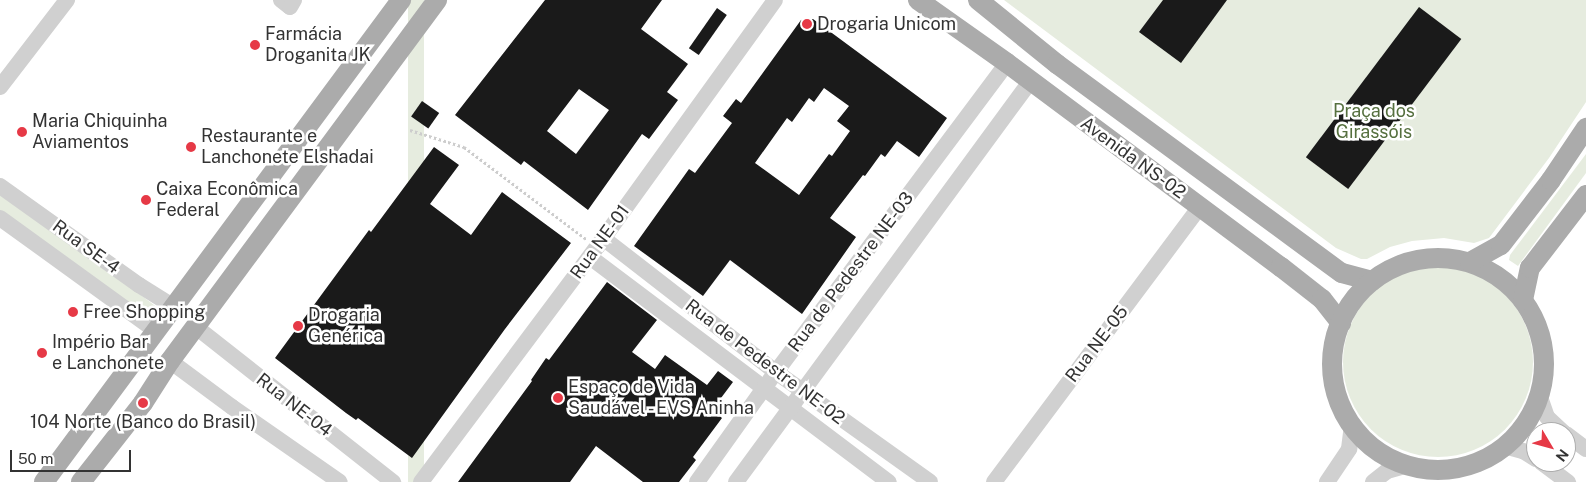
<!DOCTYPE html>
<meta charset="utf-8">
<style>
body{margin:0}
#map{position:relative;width:1586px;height:482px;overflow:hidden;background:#fff;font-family:"Public Sans",sans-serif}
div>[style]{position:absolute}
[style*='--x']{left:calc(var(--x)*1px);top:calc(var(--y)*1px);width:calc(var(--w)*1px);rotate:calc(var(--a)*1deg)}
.green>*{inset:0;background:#e6ecdf;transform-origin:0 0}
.round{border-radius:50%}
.building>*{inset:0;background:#1a1a1a;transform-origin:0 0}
.path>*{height:3px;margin-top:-1.5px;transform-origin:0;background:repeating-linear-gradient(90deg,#cdcdcd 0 2.5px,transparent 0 5px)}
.minor>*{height:16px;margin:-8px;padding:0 8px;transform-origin:8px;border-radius:8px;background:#d0d0d0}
.major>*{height:20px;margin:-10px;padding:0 10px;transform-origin:10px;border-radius:10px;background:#ababab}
.major>.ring{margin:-10px;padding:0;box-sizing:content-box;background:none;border:20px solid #ababab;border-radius:50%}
.dots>*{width:14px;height:14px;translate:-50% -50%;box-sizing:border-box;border:2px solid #fff;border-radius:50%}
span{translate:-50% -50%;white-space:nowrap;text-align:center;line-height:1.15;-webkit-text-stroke:5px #fff;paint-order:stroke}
.poi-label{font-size:18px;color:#333}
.left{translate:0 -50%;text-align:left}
.park-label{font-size:18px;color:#56703f}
.street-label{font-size:18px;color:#333}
.north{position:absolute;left:1526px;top:422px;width:50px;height:50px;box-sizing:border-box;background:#fff;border:1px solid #adadad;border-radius:50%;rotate:127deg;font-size:14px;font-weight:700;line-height:20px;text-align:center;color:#333}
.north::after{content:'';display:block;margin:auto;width:18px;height:22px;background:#e63946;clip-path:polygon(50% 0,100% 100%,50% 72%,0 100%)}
.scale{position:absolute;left:10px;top:450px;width:121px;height:22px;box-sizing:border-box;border:2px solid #333;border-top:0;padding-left:6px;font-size:15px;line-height:18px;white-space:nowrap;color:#333;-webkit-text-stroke:4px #fff;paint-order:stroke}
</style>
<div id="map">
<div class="green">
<i style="left:408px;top:0;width:16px;height:600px"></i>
<i style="clip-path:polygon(1004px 0,1586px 0,1586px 102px,1549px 158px,1489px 238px,1474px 243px,1444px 238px,1412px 241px,1390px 247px,1367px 259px,1361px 259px,1336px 248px)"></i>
<i style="clip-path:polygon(1586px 154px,1586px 173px,1518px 266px,1509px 260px,1510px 255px)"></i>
<i style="left:0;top:189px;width:197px;height:25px;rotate:37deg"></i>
<i class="round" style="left:1343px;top:267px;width:190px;height:190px"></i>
</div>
<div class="building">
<i style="clip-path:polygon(evenodd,545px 0,662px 0,641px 29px,688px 64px,667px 92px,678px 100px,649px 139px,642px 134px,588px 210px,524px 161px,521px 165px,455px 115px,545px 0,579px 89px,609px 110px,576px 154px,547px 131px,579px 89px)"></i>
<i style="clip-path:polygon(1163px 0,1227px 0,1181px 63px,1139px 32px)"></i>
<i style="left:1419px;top:7px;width:53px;height:188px;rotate:37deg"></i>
<i style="left:717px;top:8px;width:12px;height:49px;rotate:35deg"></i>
<i style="clip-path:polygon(evenodd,813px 19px,947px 118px,919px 157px,897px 141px,885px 157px,881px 154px,865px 176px,863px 175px,830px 218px,856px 237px,802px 314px,730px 260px,703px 296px,634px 246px,689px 169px,695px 173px,732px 123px,723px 116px,736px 99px,741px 103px,801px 20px,813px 19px,824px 88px,849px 106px,837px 121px,850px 131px,832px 156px,829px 154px,799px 195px,755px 163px,787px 118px,792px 122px,809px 98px,814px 102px,824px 88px)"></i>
<i style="left:422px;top:101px;width:21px;height:19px;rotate:35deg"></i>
<i style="clip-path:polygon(434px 147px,459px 165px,430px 204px,471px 235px,502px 192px,571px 243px,505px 329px,412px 458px,358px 418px,356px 420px,346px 413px,275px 358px,369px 230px,371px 232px)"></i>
<i style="clip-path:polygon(607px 282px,657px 320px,632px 352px,655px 369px,665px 355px,707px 385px,718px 371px,733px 382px,712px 410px,722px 418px,693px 457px,696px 460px,679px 482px,643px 482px,596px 446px,570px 482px,458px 482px,532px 381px,531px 380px,546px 358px,549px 360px)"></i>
</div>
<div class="path">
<i style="--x:410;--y:130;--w:57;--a:17.5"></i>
<i style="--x:464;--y:147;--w:153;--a:37"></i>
</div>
<div class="minor">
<i style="--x:281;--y:0;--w:11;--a:38"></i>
<i style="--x:290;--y:7;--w:8;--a:-60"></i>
<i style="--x:0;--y:87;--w:110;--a:-52.4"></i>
<i style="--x:0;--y:186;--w:171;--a:35.5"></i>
<i style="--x:139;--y:285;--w:40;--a:32"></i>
<i style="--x:0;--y:218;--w:193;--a:35.9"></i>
<i style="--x:603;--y:238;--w:219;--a:37.8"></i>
<i style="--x:776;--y:372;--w:189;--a:35.5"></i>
<i style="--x:590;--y:257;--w:374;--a:37"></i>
<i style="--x:196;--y:327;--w:251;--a:38.2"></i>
<i style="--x:170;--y:361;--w:77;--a:36.6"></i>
<i style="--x:232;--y:407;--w:131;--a:34.8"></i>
<i style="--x:1539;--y:394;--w:24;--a:71"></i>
<i style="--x:1547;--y:417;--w:22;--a:43"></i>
<i style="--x:1566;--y:434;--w:25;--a:37"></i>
<i style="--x:1504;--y:446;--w:20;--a:15"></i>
<i style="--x:1523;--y:451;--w:15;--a:32"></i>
<i style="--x:1541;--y:462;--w:34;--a:37"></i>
<i style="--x:421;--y:482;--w:294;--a:-53.2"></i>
<i style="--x:597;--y:247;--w:304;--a:-54.2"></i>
<i style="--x:697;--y:482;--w:115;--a:-54.5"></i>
<i style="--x:764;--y:388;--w:406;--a:-53.2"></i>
<i style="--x:736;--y:482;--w:498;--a:-53.7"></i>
<i style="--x:994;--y:482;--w:344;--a:-53.2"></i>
<i style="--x:1327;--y:482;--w:40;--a:-56"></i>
<i style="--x:1349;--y:449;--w:24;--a:-83"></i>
<i style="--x:1373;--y:482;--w:18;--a:-38"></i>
<i style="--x:1387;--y:471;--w:22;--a:-16"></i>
</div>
<div class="major">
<i style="--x:918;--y:0;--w:109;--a:35.3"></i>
<i style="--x:1007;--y:63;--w:342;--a:36.7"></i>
<i style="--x:1281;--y:267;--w:52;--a:38"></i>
<i style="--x:1322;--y:299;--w:31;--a:52"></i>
<i style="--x:978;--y:0;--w:102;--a:39"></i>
<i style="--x:1057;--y:64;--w:353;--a:36.3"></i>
<i style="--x:1342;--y:273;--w:31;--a:15"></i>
<i class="ring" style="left:1332px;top:258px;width:192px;height:192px"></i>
<i style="--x:1470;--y:262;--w:35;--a:-29"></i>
<i style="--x:1501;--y:245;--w:82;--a:-52.4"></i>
<i style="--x:1551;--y:180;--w:63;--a:-56.1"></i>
<i style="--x:1523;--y:300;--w:33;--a:-78"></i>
<i style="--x:1530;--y:268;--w:92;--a:-52.5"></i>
<i style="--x:44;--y:482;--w:600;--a:-53.47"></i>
<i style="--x:81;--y:482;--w:100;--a:-51.9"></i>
<i style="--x:143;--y:403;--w:50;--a:-57.3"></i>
<i style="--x:170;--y:361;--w:449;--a:-53.5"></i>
</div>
<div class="dots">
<i style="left:807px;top:24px;background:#e63946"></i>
<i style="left:255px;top:45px;background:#e63946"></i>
<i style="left:22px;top:132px;background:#e63946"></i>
<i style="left:191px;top:147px;background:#e63946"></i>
<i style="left:146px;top:200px;background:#e63946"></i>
<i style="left:73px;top:312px;background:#e63946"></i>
<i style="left:298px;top:326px;background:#e63946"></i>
<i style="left:42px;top:353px;background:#e63946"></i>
<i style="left:558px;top:398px;background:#e63946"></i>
<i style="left:143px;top:403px;background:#e63946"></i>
</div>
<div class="poi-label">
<span class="left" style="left:817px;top:24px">Drogaria Unicom</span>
<span class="left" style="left:265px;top:45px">Farmácia<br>Droganita JK</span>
<span class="left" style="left:32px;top:132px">Maria Chiquinha<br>Aviamentos</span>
<span class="left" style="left:201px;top:147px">Restaurante e<br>Lanchonete Elshadai</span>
<span class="left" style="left:156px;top:200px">Caixa Econômica<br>Federal</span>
<span class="left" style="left:83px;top:312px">Free Shopping</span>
<span class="left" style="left:308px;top:326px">Drogaria<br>Genérica</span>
<span class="left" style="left:52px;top:353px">Império Bar<br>e Lanchonete</span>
<span class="left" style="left:568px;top:398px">Espaço de Vida<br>Saudável - EVS Aninha</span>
<span style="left:143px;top:422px">104 Norte (Banco do Brasil)</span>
</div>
<div class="park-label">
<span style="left:1374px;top:122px">Praça dos<br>Girassóis</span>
</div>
<div class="street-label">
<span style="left:1133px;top:158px;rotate:36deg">Avenida NS-02</span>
<span style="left:600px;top:242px;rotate:-54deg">Rua NE-01</span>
<span style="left:86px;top:247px;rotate:36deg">Rua SE-4</span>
<span style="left:851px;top:272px;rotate:-53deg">Rua de Pedestre NE-03</span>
<span style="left:1097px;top:344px;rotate:-53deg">Rua NE-05</span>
<span style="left:765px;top:362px;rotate:37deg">Rua de Pedestre NE-02</span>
<span style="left:294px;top:405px;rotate:38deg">Rua NE-04</span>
</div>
<div class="north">N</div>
<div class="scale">50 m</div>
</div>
